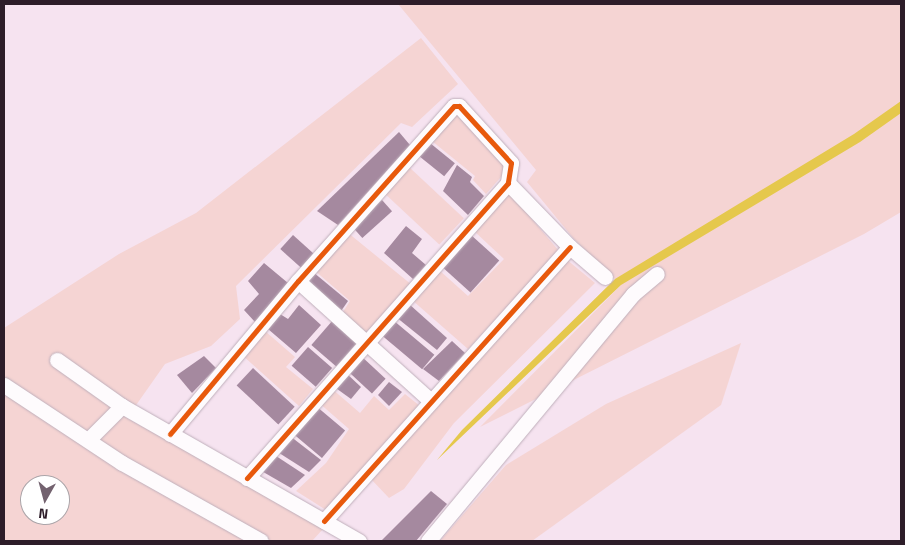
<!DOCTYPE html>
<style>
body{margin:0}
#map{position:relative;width:905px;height:545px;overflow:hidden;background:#f6e3f0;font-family:"Titillium Web",sans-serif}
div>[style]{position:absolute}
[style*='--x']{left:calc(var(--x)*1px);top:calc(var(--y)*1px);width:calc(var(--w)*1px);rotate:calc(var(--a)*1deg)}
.green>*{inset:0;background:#f5d4d3;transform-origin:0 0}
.water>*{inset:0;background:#e5c84c}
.building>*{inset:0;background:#a5899f;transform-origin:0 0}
.roads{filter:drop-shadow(0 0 1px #bfafbb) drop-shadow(0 0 1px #bfafbb)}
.minor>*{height:15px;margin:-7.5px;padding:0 7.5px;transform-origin:7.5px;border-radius:7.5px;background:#fefbfd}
.cycleway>*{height:5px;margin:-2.5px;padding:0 2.5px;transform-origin:2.5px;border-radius:2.5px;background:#e8590c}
span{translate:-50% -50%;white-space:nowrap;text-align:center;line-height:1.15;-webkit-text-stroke:5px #fff;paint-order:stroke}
.frame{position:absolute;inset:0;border:5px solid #2d1d29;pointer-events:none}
.north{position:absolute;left:20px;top:475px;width:50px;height:50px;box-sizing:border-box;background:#fff;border:1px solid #aba5a9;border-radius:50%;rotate:187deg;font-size:14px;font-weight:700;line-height:20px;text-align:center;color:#2d1d29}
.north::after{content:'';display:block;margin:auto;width:18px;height:22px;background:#73626f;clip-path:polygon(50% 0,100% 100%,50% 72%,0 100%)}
</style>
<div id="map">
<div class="green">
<i style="clip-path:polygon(398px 4px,901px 4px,901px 212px,864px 234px,480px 427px,621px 285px,574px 239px,527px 182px,536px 170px)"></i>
<i style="clip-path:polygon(evenodd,421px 38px,458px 84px,412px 127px,401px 123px,236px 286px,240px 319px,211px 346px,165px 364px,127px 418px,324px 528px,312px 541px,4px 541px,4px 328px,119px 254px,196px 213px,421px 38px,30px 485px,60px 485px,60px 515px,30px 515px,30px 485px)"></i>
<i style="clip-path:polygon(455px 111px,508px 169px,486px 194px,473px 180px,475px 176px,427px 137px)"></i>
<i style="left:409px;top:167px;width:75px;height:36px;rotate:43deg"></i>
<i style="clip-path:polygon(508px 191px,559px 251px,468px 349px,412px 300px,439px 270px,468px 296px,504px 259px,474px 231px)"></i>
<i style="clip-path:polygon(347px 232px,412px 285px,366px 337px,341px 315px,350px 301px,314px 270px)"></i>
<i style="clip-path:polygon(566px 259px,595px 283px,454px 423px,404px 489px,389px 498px,370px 478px)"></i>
<i style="clip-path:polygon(265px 331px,295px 357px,286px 367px,313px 389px,299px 406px,242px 355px)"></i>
<i style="clip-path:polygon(741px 343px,721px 405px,532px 541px,440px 541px,506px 465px,606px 404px)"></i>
<i style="clip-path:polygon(331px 388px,360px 413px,374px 396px,389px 410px,405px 394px,420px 406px,326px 510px,296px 491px,326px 463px,349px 429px,318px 402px)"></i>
</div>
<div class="water">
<i style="clip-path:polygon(901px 101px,901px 113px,860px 142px,621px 285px,437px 460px,462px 430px,615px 279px,854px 134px)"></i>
</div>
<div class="building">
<i style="clip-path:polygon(399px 132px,410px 145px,338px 225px,317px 211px)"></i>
<i style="left:430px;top:143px;width:32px;height:17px;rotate:39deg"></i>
<i style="clip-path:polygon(457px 165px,472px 177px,470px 182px,484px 196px,468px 215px,443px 191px)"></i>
<i style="left:382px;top:200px;width:15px;height:40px;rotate:48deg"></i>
<i style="clip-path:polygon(406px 226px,422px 239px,412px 253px,426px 265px,413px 279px,384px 253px)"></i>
<i style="left:293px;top:235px;width:28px;height:19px;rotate:42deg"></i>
<i style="left:471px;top:235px;width:38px;height:43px;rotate:42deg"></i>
<i style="clip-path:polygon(264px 263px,288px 283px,255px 322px,244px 310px,259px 294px,248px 281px)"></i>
<i style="clip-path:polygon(313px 272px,348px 301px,339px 314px,304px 281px)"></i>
<i style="clip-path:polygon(409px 304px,447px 338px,437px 350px,396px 317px)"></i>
<i style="clip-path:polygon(299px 305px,321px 325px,296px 353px,268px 329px,280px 314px,288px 319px)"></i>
<i style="left:333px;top:320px;width:33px;height:33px;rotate:41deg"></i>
<i style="left:393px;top:320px;width:54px;height:19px;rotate:40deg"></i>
<i style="clip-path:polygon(452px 341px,465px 353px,439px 381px,423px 369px)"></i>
<i style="left:308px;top:347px;width:32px;height:25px;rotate:41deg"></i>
<i style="left:360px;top:355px;width:35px;height:20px;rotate:43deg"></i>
<i style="clip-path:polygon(204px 356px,216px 368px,192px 393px,177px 375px)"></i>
<i style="left:253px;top:368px;width:57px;height:24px;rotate:43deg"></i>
<i style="clip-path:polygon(346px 373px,361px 387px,351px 399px,333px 386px)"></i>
<i style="clip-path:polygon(389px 382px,402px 392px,389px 406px,378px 395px)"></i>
<i style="left:316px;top:406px;width:38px;height:36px;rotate:40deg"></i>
<i style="clip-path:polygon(290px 436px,321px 460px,309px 472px,276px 451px)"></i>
<i style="clip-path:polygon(273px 454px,305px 475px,291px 488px,258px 469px)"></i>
<i style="clip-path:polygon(431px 491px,447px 504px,416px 541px,382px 540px)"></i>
</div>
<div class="roads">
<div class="minor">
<i style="--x:508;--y:183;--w:89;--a:45.9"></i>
<i style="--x:570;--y:247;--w:46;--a:40.6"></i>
<i style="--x:298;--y:281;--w:179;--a:42.1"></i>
<i style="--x:57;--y:360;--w:80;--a:35.3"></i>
<i style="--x:122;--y:406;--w:273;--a:29.7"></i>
<i style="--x:4;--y:385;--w:141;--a:33.5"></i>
<i style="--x:122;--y:463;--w:159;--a:29.3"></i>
<i style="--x:170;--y:434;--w:199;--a:-50.1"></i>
<i style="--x:298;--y:281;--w:234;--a:-48.3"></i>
<i style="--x:454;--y:106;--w:5;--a:0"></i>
<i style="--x:459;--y:106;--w:77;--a:47.6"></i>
<i style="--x:511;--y:163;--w:20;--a:99"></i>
<i style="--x:508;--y:183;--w:394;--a:131.5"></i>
<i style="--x:88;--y:440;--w:48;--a:-45"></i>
<i style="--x:324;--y:521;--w:368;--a:-48.1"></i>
<i style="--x:428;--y:541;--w:321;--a:-50.3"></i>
<i style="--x:633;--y:294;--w:31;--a:-40"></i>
</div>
</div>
<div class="cycleway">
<i style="--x:170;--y:434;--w:199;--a:-50.1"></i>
<i style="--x:298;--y:281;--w:234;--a:-48.3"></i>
<i style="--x:454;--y:106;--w:5;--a:0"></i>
<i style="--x:459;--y:106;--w:77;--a:47.6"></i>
<i style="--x:511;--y:163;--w:20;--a:99"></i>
<i style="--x:508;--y:183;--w:394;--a:131.5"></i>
<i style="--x:324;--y:521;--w:368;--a:-48.1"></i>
</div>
<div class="frame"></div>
<div class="north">N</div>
</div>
